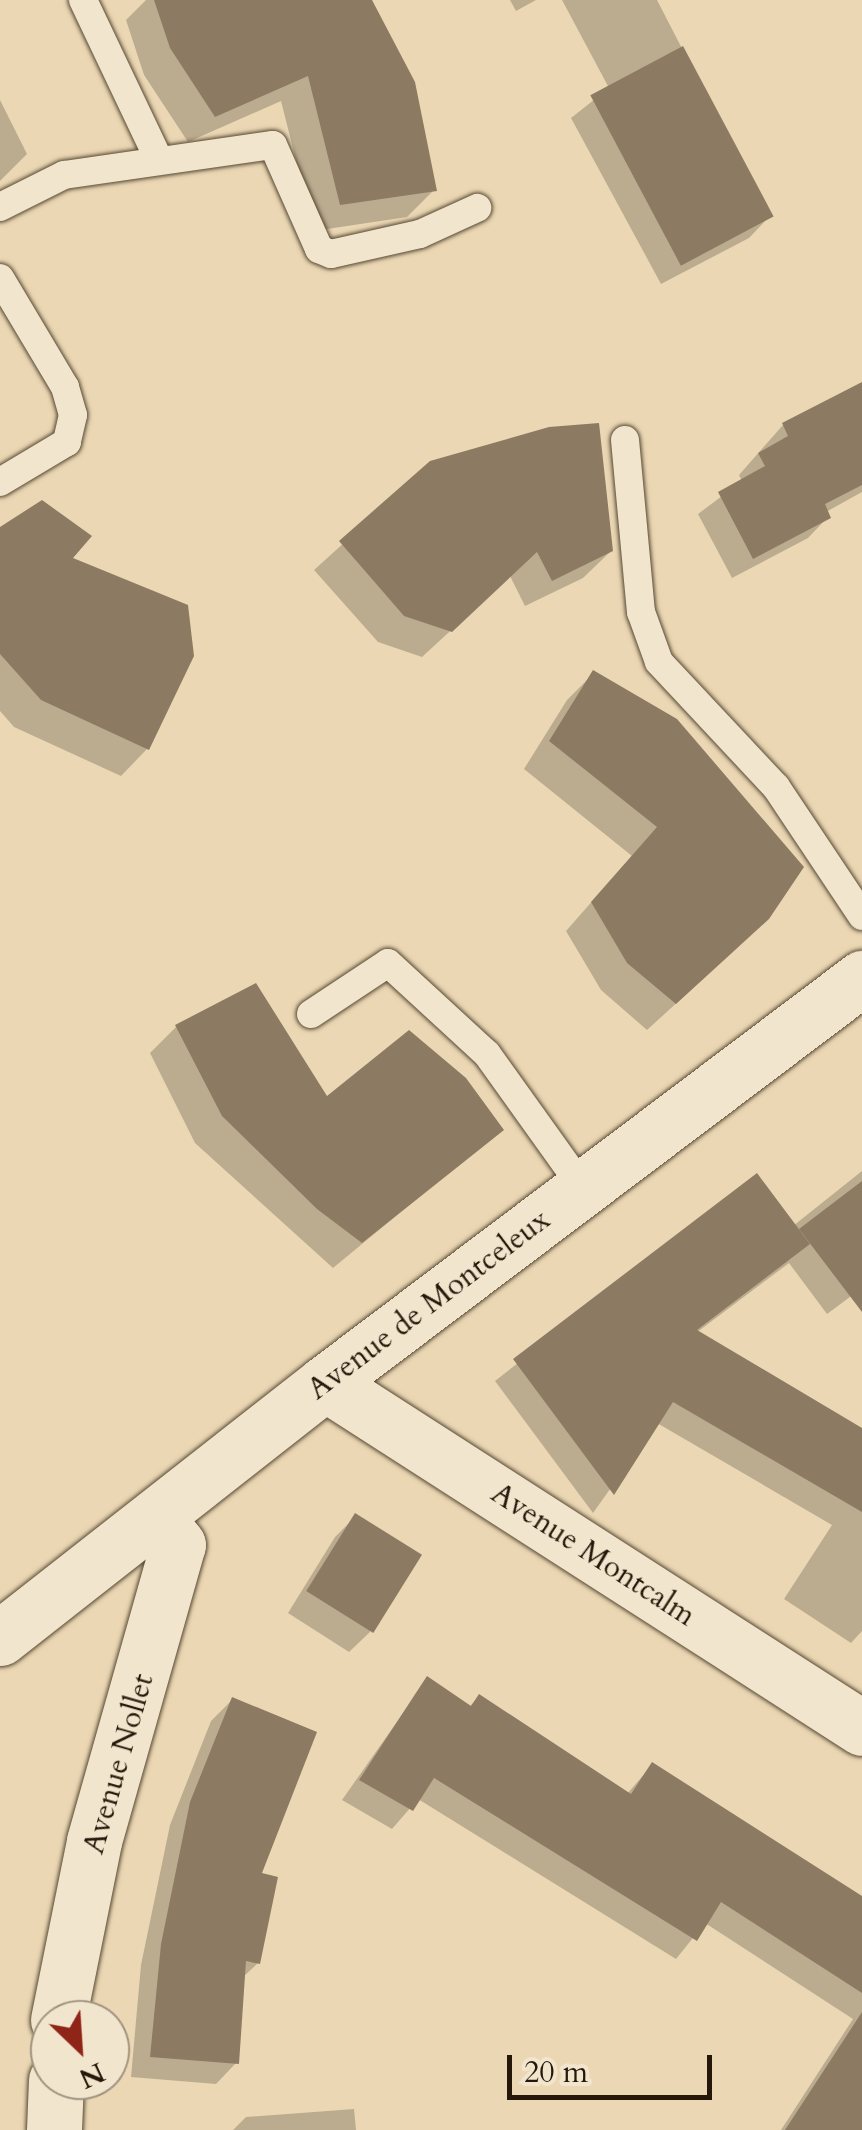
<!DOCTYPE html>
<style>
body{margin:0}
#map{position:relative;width:862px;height:2130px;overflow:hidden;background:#ebd7b3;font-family:Cardo,serif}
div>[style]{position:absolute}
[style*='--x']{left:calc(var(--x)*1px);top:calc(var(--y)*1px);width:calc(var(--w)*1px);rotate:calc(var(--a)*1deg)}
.shadow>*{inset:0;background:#0003}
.building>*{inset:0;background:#8c7b62;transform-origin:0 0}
.roads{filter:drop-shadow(0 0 2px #564834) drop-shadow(0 0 2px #564834)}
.service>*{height:28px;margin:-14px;padding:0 14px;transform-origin:14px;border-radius:14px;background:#f2e5ce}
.minor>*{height:55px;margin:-27.5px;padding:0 27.5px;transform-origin:27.5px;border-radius:27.5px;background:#f2e5ce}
span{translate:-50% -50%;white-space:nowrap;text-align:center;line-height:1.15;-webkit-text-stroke:8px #f2e5ce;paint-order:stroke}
.street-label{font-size:30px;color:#25180a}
.north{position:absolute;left:30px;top:2000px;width:100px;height:100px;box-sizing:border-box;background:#f2e5ce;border:2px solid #a09380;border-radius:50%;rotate:155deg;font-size:28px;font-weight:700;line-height:40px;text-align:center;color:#25180a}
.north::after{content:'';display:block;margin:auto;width:35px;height:45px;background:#8f2418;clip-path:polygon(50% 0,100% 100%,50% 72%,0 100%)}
.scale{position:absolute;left:507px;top:2055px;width:205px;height:45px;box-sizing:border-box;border:5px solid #25180a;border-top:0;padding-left:12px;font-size:30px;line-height:35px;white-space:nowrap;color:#25180a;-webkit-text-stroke:8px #f2e5ce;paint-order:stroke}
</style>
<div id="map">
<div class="shadow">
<i style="clip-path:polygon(146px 0,369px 0,434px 190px,407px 217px,314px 231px,281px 101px,188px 142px,144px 75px,126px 20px)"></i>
<i style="clip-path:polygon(510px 0,536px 0,516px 11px)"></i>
<i style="clip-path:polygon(562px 0,657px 0,769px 217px,749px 238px,661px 284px,571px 118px,609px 88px)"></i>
<i style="clip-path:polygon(0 100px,27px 154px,0 181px)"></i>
<i style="clip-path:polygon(862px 391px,862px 492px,826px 512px,828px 517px,808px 538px,732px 578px,698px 514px,742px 481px,739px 475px,783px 425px)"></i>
<i style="clip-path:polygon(431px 464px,611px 551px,583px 578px,525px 606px,510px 576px,422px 657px,378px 642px,314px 570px)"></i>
<i style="clip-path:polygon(0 530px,69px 560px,147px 749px,121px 776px,14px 727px,0 711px)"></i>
<i style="clip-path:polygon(594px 673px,739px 946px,647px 1030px,601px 990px,566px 931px,632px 856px,524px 769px,567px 700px)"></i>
<i style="clip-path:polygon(176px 1027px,326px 1099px,500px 1130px,333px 1268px,195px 1143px,150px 1053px)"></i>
<i style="clip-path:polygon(862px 1171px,862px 1288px,827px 1314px,789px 1263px,696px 1333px,862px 1431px,862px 1631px,851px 1643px,784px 1599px,832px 1525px,657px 1423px,593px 1513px,495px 1381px,756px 1176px,793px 1226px)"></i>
<i style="clip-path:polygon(356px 1516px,370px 1632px,349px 1652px,288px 1613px,335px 1537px)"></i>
<i style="clip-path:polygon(427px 1679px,469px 1707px,479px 1697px,627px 1794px,652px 1765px,862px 1898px,862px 2113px,851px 2130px,781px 2130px,853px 2019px,705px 1923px,676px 1959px,418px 1799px,392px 1829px,342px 1800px)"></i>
<i style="clip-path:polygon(232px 1700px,258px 1875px,258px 1963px,242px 1978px,236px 2063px,216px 2084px,131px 2077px,141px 1965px,170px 1825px,211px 1721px)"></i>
<i style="clip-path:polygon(354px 2109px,356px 2130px,233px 2130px,246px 2117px)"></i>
</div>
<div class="building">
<i style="clip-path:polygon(154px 0,372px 0,415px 82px,437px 191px,340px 205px,308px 76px,215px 117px,170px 48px)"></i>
<i style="left:683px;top:46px;width:193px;height:105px;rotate:62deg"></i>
<i style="clip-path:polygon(862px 382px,862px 485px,825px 504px,831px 518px,753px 559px,718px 492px,765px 466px,758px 453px,788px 436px,782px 423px)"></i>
<i style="clip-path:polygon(599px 423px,613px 551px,552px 581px,537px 552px,452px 632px,404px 616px,339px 541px,430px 461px,549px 427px)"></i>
<i style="clip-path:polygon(42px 500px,92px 536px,73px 558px,188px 605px,194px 656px,149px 750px,41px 700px,0 654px,0 527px)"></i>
<i style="clip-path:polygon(593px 670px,677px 719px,804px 867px,769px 919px,676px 1004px,627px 963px,591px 902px,657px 827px,549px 741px)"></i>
<i style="clip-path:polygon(256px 983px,327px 1096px,409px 1030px,466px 1078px,504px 1130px,362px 1243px,317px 1209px,222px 1116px,175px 1025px)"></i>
<i style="clip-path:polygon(757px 1173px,810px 1244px,697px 1330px,862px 1428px,862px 1512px,673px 1402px,614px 1495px,513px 1359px)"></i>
<i style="clip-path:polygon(862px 1181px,862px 1312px,799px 1229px)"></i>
<i style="left:355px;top:1513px;width:79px;height:92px;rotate:32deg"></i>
<i style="clip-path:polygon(427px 1676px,471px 1706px,479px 1694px,631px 1794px,652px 1762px,862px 1896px,862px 1993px,721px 1902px,697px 1941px,434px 1778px,413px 1811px,359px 1780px)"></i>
<i style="clip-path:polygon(232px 1697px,317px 1732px,262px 1873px,278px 1877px,260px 1964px,246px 1961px,239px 2064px,150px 2057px,161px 1944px,190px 1802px)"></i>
<i style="clip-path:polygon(862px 2012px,862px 2130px,785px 2130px)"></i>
</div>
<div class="roads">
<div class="service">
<i style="--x:83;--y:0;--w:175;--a:64.6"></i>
<i style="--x:0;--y:207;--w:72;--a:-26.6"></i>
<i style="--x:64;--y:175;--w:211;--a:-8.2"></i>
<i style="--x:273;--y:145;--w:114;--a:66.1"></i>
<i style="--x:319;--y:249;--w:13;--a:23"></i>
<i style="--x:331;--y:254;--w:91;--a:-12.7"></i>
<i style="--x:420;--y:234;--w:63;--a:-24.5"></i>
<i style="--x:0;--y:278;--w:127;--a:59.2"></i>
<i style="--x:65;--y:387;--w:29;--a:74"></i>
<i style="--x:73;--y:415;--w:28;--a:103"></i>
<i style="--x:67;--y:442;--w:78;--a:149.2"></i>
<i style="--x:625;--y:440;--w:173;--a:84.7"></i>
<i style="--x:641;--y:612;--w:53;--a:70.2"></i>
<i style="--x:659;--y:662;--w:171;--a:46.9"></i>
<i style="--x:776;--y:787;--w:155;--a:56.3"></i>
<i style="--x:311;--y:1014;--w:92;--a:-33.5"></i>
<i style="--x:388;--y:963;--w:134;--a:42.6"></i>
<i style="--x:487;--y:1054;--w:165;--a:54.4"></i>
</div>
<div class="minor">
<i style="--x:325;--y:1383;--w:638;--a:32.72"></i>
<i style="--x:0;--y:1638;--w:413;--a:-38.1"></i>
<i style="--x:325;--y:1383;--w:673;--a:-37.02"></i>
<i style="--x:58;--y:2020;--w:183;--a:-78.6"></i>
<i style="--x:94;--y:1841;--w:308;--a:-74.2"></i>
<i style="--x:178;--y:1545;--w:36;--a:-128"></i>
<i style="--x:54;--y:2130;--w:50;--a:-87.7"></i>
</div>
</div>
<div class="street-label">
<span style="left:429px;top:1305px;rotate:-37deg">Avenue de Montceleux</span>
<span style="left:593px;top:1555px;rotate:33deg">Avenue Montcalm</span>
<span style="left:119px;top:1764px;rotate:-74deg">Avenue Nollet</span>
</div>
<div class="north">N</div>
<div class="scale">20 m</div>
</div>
